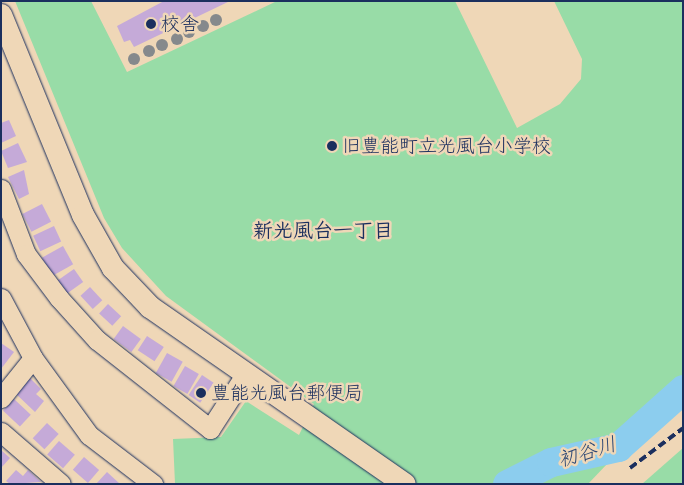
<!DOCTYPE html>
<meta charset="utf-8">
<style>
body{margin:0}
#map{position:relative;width:684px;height:485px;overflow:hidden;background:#efd7b7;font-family:"Shantell Sans","Klee One",sans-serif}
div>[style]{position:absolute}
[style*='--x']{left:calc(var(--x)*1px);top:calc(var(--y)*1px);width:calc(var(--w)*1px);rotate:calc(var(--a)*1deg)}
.green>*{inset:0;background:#98dca7}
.river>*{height:29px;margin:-14.5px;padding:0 14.5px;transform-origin:14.5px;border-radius:14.5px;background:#8ccdee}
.building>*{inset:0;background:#c5aad8;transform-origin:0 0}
.roads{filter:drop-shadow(0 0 1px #1b2f5e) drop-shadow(0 0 1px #1b2f5e)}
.minor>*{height:19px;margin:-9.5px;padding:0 9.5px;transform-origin:9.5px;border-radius:9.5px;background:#efd7b7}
.tertiary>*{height:22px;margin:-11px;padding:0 11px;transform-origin:11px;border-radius:11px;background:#efd7b7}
.rail>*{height:4px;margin-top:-2px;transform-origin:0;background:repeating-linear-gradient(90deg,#1b2f5e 0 8px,transparent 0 12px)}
.trees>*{width:12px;height:12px;margin:-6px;border-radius:50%;background:#85898c}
.dots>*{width:14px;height:14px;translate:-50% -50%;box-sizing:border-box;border:2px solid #efd7b7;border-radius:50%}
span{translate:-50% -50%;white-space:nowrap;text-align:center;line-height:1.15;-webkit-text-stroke:5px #efd7b7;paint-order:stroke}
.poi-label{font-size:19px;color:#1b2f5e}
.left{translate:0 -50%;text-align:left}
.neighbourhood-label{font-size:20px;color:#1b2f5e;font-weight:700}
.water-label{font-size:20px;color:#2c4774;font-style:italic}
.frame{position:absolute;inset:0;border:2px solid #1b2f5e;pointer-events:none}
</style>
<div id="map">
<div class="green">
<i style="clip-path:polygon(15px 1px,91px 1px,127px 72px,277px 1px,455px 1px,517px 128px,560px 104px,581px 79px,582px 59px,554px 1px,683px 1px,683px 407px,608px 463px,588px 484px,175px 484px,173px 439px,221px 437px,246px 401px,299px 435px,314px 404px,166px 296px,122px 248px,104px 218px)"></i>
<i style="clip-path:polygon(683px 448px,683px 484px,642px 484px)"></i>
</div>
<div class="river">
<i style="--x:507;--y:484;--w:49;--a:-26.6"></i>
<i style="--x:551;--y:462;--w:69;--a:-12.6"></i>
<i style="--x:618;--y:447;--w:87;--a:-41.7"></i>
</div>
<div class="building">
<i style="clip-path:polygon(164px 1px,230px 1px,134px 47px,130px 40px,124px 42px,117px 26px)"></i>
<i style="clip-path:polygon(9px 120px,16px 136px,1px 143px,1px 123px)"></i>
<i style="clip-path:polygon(18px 143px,27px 162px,8px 168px,1px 151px)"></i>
<i style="clip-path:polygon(24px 170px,29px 194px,19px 199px,8px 177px)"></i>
<i style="left:42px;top:204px;width:20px;height:22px;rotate:63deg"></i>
<i style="left:54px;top:226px;width:17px;height:23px;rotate:65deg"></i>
<i style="left:63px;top:246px;width:21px;height:24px;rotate:61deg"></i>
<i style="left:74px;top:269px;width:16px;height:21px;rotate:55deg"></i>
<i style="left:90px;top:287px;width:18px;height:13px;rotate:47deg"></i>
<i style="left:108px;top:304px;width:18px;height:13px;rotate:43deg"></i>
<i style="left:123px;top:326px;width:22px;height:16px;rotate:36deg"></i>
<i style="left:147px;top:336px;width:20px;height:17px;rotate:33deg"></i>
<i style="clip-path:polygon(1px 343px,14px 352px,1px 369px)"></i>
<i style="left:167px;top:353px;width:18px;height:23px;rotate:29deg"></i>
<i style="left:185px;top:366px;width:16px;height:23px;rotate:30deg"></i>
<i style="left:202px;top:375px;width:14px;height:24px;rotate:34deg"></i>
<i style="clip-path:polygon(30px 378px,41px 389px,36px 394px,44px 401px,35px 412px,15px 393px)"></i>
<i style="left:14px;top:399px;width:23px;height:16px;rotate:43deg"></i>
<i style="left:47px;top:423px;width:16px;height:21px;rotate:43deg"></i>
<i style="left:59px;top:441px;width:21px;height:18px;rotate:41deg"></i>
<i style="clip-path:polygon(1px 450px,10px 458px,1px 468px)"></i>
<i style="left:84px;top:457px;width:20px;height:17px;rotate:41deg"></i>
<i style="clip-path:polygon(16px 470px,23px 476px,28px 470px,41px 482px,10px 484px,6px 481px)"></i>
<i style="clip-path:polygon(107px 472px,120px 484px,96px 484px)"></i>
</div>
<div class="roads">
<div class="minor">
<i style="--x:1;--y:189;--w:70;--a:69"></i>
<i style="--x:26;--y:254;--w:55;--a:53.1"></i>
<i style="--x:59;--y:298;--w:57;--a:47.9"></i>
<i style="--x:97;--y:340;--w:144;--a:38.2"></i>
<i style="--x:210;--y:429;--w:64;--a:-57.1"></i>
<i style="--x:1;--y:298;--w:68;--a:61.9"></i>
<i style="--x:33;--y:358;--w:95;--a:54"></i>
<i style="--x:89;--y:435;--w:81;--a:37.4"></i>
<i style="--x:1;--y:398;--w:51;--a:-51.3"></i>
<i style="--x:1;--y:432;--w:79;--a:40.9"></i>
</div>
<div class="tertiary">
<i style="--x:1;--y:15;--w:216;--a:67.7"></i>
<i style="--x:83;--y:215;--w:61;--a:60.5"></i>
<i style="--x:113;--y:268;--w:54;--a:46.5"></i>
<i style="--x:150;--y:307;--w:310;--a:34.8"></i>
</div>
</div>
<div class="rail">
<i style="--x:630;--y:468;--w:66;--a:-37"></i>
</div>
<div class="trees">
<i style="left:216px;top:20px"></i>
<i style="left:203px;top:26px"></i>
<i style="left:189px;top:32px"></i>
<i style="left:177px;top:39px"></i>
<i style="left:162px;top:45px"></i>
<i style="left:149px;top:51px"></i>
<i style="left:134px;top:59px"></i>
</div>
<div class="dots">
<i style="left:151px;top:24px;background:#1b2f5e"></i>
<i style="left:332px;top:146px;background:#1b2f5e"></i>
<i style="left:201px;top:393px;background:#1b2f5e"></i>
</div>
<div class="poi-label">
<span class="left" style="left:161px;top:24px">校舎</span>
<span class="left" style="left:342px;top:146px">旧豊能町立光風台小学校</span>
<span class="left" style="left:211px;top:393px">豊能光風台郵便局</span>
</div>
<div class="neighbourhood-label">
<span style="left:323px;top:230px">新光風台一丁目</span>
</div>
<div class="water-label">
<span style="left:587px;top:452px;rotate:-17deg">初谷川</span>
</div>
<div class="frame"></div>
</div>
